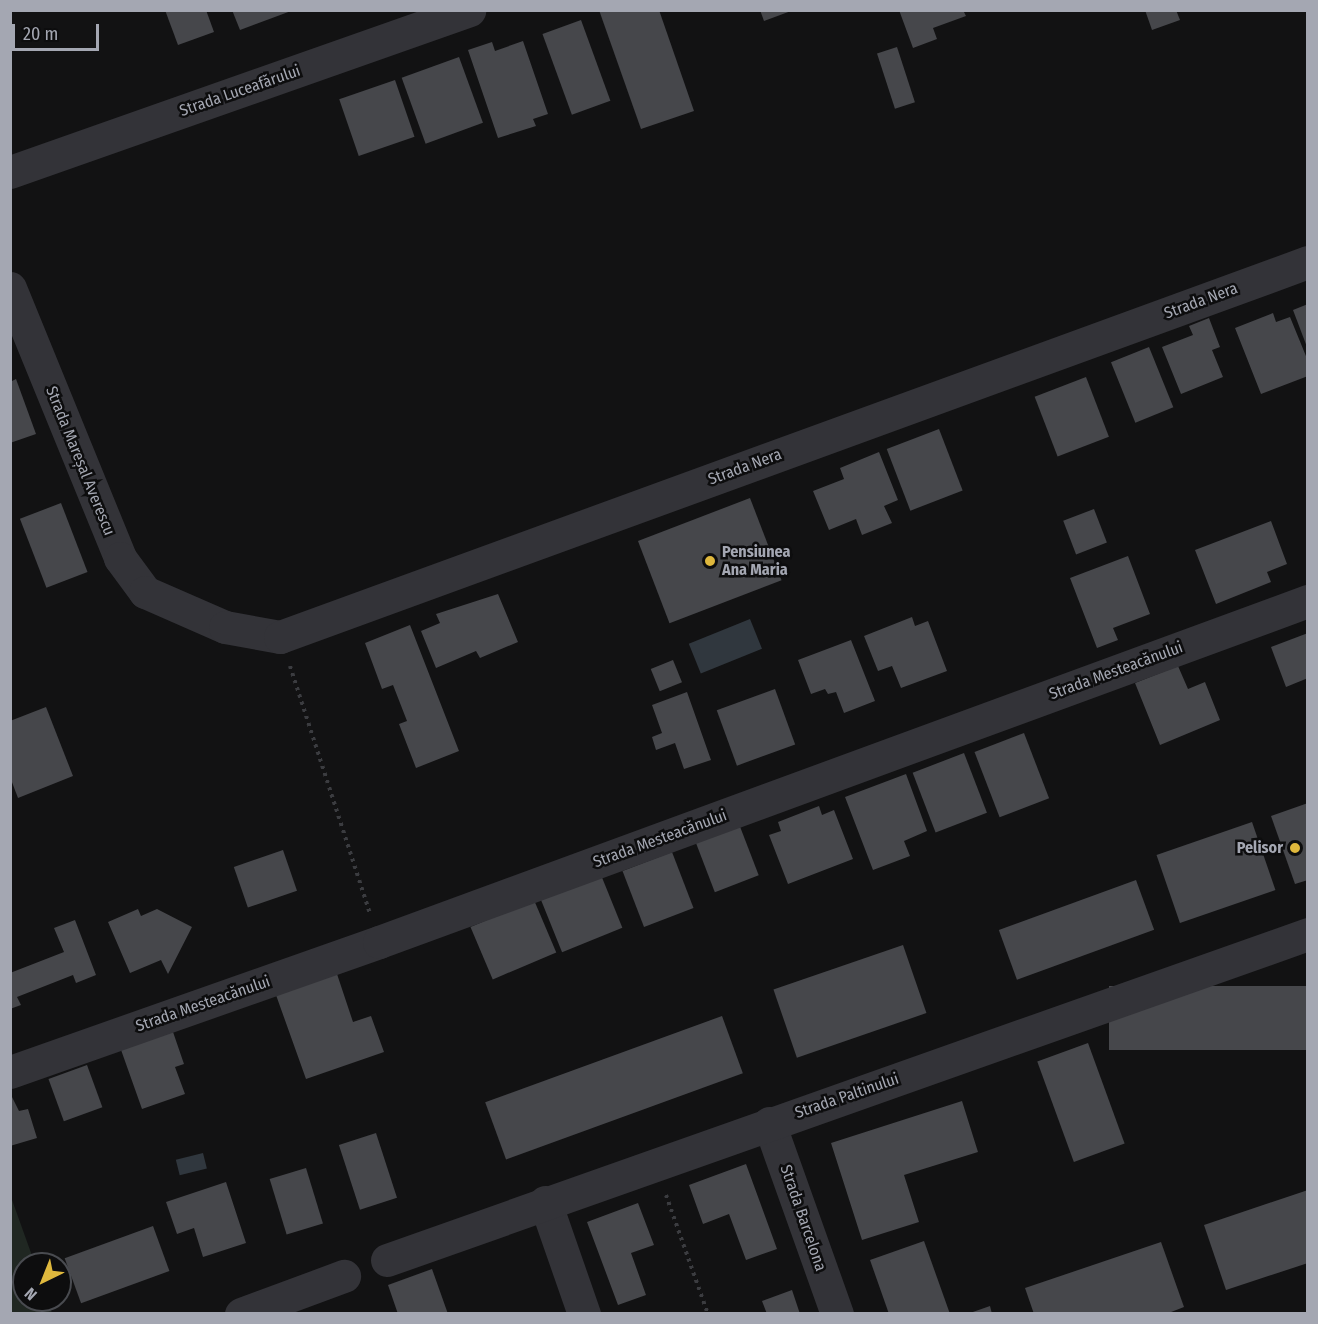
<!DOCTYPE html>
<meta charset="utf-8">
<style>
body{margin:0}
#map{position:relative;width:1318px;height:1324px;overflow:hidden;background:#121213;font-family:"Fira Sans Condensed",sans-serif}
div>[style]{position:absolute}
[style*='--x']{left:calc(var(--x)*1px);top:calc(var(--y)*1px);width:calc(var(--w)*1px);rotate:calc(var(--a)*1deg)}
.green>*{inset:0;background:#202722}
.water>*{inset:0;background:#30373e;transform-origin:0 0}
.building>*{inset:0;background:#46474b;transform-origin:0 0}
.path>*{height:4px;margin-top:-2px;transform-origin:0;background:repeating-linear-gradient(90deg,#3b3c40 0 3px,transparent 0 7.5px)}
.minor>*{height:33px;margin:-16.5px;padding:0 16.5px;transform-origin:16.5px;border-radius:16.5px;background:#333338}
.dots>*{width:16px;height:16px;translate:-50% -50%;box-sizing:border-box;border:3px solid #0d0d0e;border-radius:50%}
span{translate:-50% -50%;white-space:nowrap;text-align:center;line-height:1.15;-webkit-text-stroke:5px #0d0d0e;paint-order:stroke}
.street-label{font-size:16px;color:#a4a7b2}
.poi-label{font-size:16px;color:#a4a7b2;font-weight:700}
.left{translate:0 -50%;text-align:left}
.right{translate:-100% -50%;text-align:right}
.frame{position:absolute;inset:0;border:12px solid #a4a7b2;pointer-events:none}
.north{position:absolute;left:12px;top:1252px;width:60px;height:60px;box-sizing:border-box;background:#0d0d0e;border:2px solid #494b50;border-radius:50%;rotate:223deg;font-size:16px;font-weight:700;line-height:24px;text-align:center;color:#a4a7b2}
.north::after{content:'';display:block;margin:auto;width:21px;height:27px;background:#dfb83d;clip-path:polygon(50% 0,100% 100%,50% 72%,0 100%)}
.scale{position:absolute;left:12px;top:24px;width:87px;height:27px;box-sizing:border-box;border:3px solid #a4a7b2;border-top:0;padding-left:8px;font-size:18px;line-height:21px;white-space:nowrap;color:#a4a7b2;-webkit-text-stroke:4px #0d0d0e;paint-order:stroke}
</style>
<div id="map">
<div class="green">
<i style="clip-path:polygon(11px 1197px,35px 1264px,24px 1264px,24px 1300px,47px 1300px,52px 1313px,11px 1313px)"></i>
</div>
<div class="water">
<i style="left:750px;top:619px;width:32px;height:66px;rotate:68deg"></i>
<i style="left:203px;top:1153px;width:16px;height:28px;rotate:76deg"></i>
</div>
<div class="building">
<i style="clip-path:polygon(165px 10px,206px 10px,214px 32px,178px 45px)"></i>
<i style="clip-path:polygon(232px 10px,291px 10px,291px 11px,240px 30px)"></i>
<i style="clip-path:polygon(599px 10px,659px 10px,694px 111px,641px 129px)"></i>
<i style="clip-path:polygon(760px 10px,791px 10px,791px 11px,764px 21px)"></i>
<i style="clip-path:polygon(899px 10px,963px 10px,966px 16px,933px 28px,937px 39px,913px 48px)"></i>
<i style="clip-path:polygon(1145px 10px,1176px 10px,1180px 20px,1152px 30px)"></i>
<i style="left:581px;top:20px;width:86px;height:41px;rotate:70deg"></i>
<i style="clip-path:polygon(523px 41px,548px 114px,533px 119px,536px 126px,498px 138px,468px 50px,492px 42px,495px 51px)"></i>
<i style="left:897px;top:47px;width:58px;height:21px;rotate:72deg"></i>
<i style="left:459px;top:57px;width:70px;height:61px;rotate:70deg"></i>
<i style="left:395px;top:80px;width:60px;height:59px;rotate:71deg"></i>
<i style="clip-path:polygon(1308px 304px,1308px 347px,1307px 347px,1293px 310px)"></i>
<i style="clip-path:polygon(1273px 313px,1276px 322px,1290px 317px,1308px 361px,1308px 376px,1261px 394px,1235px 328px)"></i>
<i style="clip-path:polygon(1209px 318px,1220px 347px,1212px 350px,1223px 377px,1181px 394px,1162px 347px,1193px 335px,1189px 326px)"></i>
<i style="left:1149px;top:347px;width:65px;height:41px;rotate:68deg"></i>
<i style="left:1086px;top:377px;width:64px;height:55px;rotate:69deg"></i>
<i style="clip-path:polygon(16px 379px,36px 434px,10px 443px,10px 382px)"></i>
<i style="left:939px;top:429px;width:66px;height:56px;rotate:69deg"></i>
<i style="clip-path:polygon(879px 452px,898px 500px,884px 506px,892px 523px,862px 535px,856px 519px,829px 530px,813px 491px,844px 479px,840px 468px)"></i>
<i style="left:750px;top:498px;width:88px;height:120px;rotate:69deg"></i>
<i style="left:61px;top:503px;width:74px;height:44px;rotate:69deg"></i>
<i style="left:1094px;top:509px;width:36px;height:33px;rotate:69deg"></i>
<i style="clip-path:polygon(1271px 521px,1287px 564px,1267px 572px,1271px 582px,1216px 604px,1195px 550px)"></i>
<i style="clip-path:polygon(1128px 556px,1150px 614px,1113px 628px,1118px 640px,1097px 648px,1070px 578px)"></i>
<i style="clip-path:polygon(498px 594px,518px 642px,480px 658px,476px 651px,436px 668px,421px 631px,440px 623px,436px 614px)"></i>
<i style="clip-path:polygon(912px 617px,915px 626px,928px 621px,947px 671px,901px 688px,892px 666px,878px 671px,864px 636px)"></i>
<i style="clip-path:polygon(410px 625px,459px 751px,416px 768px,399px 724px,407px 721px,393px 685px,382px 689px,365px 643px)"></i>
<i style="clip-path:polygon(1308px 633px,1308px 678px,1286px 687px,1271px 647px)"></i>
<i style="clip-path:polygon(851px 640px,875px 701px,844px 713px,836px 692px,828px 694px,825px 689px,811px 694px,798px 660px)"></i>
<i style="left:673px;top:660px;width:24px;height:24px;rotate:68deg"></i>
<i style="clip-path:polygon(1178px 666px,1188px 689px,1205px 682px,1220px 720px,1160px 745px,1135px 683px)"></i>
<i style="left:775px;top:689px;width:59px;height:62px;rotate:70deg"></i>
<i style="clip-path:polygon(687px 692px,711px 760px,684px 769px,675px 743px,656px 750px,652px 737px,662px 733px,652px 705px)"></i>
<i style="clip-path:polygon(46px 707px,73px 776px,18px 798px,10px 777px,10px 721px)"></i>
<i style="left:1024px;top:733px;width:70px;height:53px;rotate:69deg"></i>
<i style="left:964px;top:753px;width:64px;height:55px;rotate:69deg"></i>
<i style="clip-path:polygon(906px 774px,927px 831px,904px 841px,910px 856px,873px 870px,845px 797px)"></i>
<i style="clip-path:polygon(1308px 803px,1308px 880px,1295px 884px,1271px 816px)"></i>
<i style="clip-path:polygon(819px 806px,822px 815px,834px 810px,853px 859px,788px 884px,769px 835px,781px 831px,778px 822px)"></i>
<i style="left:1252px;top:822px;width:72px;height:101px;rotate:71deg"></i>
<i style="left:739px;top:824px;width:55px;height:47px;rotate:69deg"></i>
<i style="left:283px;top:850px;width:43px;height:52px;rotate:71deg"></i>
<i style="left:672px;top:852px;width:60px;height:53px;rotate:69deg"></i>
<i style="left:601px;top:875px;width:57px;height:65px;rotate:68deg"></i>
<i style="left:1136px;top:880px;width:53px;height:146px;rotate:70deg"></i>
<i style="left:534px;top:900px;width:57px;height:69px;rotate:67deg"></i>
<i style="clip-path:polygon(138px 909px,141px 916px,157px 909px,192px 927px,168px 974px,161px 960px,130px 973px,108px 922px)"></i>
<i style="clip-path:polygon(75px 920px,96px 975px,76px 983px,73px 975px,17px 997px,21px 1005px,10px 1009px,10px 973px,64px 952px,54px 928px)"></i>
<i style="left:903px;top:945px;width:72px;height:137px;rotate:71deg"></i>
<i style="clip-path:polygon(337px 974px,353px 1022px,371px 1016px,384px 1052px,306px 1079px,276px 995px)"></i>
<i style="left:1308px;top:986px;width:64px;height:199px;rotate:90deg"></i>
<i style="left:722px;top:1016px;width:61px;height:252px;rotate:70deg"></i>
<i style="clip-path:polygon(172px 1029px,184px 1064px,175px 1067px,185px 1094px,142px 1109px,120px 1047px)"></i>
<i style="left:1088px;top:1043px;width:107px;height:54px;rotate:70deg"></i>
<i style="left:87px;top:1065px;width:45px;height:41px;rotate:70deg"></i>
<i style="clip-path:polygon(10px 1093px,19px 1111px,28px 1109px,37px 1138px,10px 1146px)"></i>
<i style="clip-path:polygon(962px 1101px,978px 1152px,904px 1175px,919px 1222px,862px 1240px,831px 1143px)"></i>
<i style="left:376px;top:1133px;width:68px;height:39px;rotate:72deg"></i>
<i style="clip-path:polygon(746px 1164px,777px 1249px,746px 1260px,729px 1214px,703px 1224px,689px 1185px)"></i>
<i style="left:306px;top:1168px;width:58px;height:38px;rotate:73deg"></i>
<i style="clip-path:polygon(226px 1182px,246px 1243px,203px 1257px,194px 1228px,177px 1234px,166px 1202px)"></i>
<i style="clip-path:polygon(1308px 1190px,1308px 1263px,1226px 1290px,1204px 1225px)"></i>
<i style="clip-path:polygon(638px 1203px,654px 1245px,631px 1253px,646px 1295px,618px 1305px,587px 1222px)"></i>
<i style="left:153px;top:1226px;width:48px;height:94px;rotate:70deg"></i>
<i style="clip-path:polygon(924px 1241px,950px 1314px,889px 1314px,870px 1260px)"></i>
<i style="clip-path:polygon(1161px 1242px,1184px 1307px,1166px 1314px,1034px 1314px,1025px 1288px)"></i>
<i style="clip-path:polygon(432px 1269px,448px 1314px,398px 1314px,388px 1285px)"></i>
<i style="clip-path:polygon(792px 1290px,800px 1314px,767px 1314px,762px 1301px)"></i>
<i style="clip-path:polygon(990px 1306px,992px 1314px,970px 1314px,970px 1313px)"></i>
</div>
<div class="path">
<i style="--x:290;--y:666;--w:260;--a:72.1"></i>
<i style="--x:666;--y:1195;--w:126;--a:70.6"></i>
</div>
<div class="minor">
<i style="--x:10;--y:172;--w:487;--a:-19.4"></i>
<i style="--x:10;--y:288;--w:292;--a:67.8"></i>
<i style="--x:120;--y:558;--w:42;--a:53.7"></i>
<i style="--x:145;--y:592;--w:87;--a:23.6"></i>
<i style="--x:225;--y:627;--w:56;--a:10.3"></i>
<i style="--x:280;--y:637;--w:1094;--a:-20.04"></i>
<i style="--x:10;--y:1072;--w:391;--a:-19.4"></i>
<i style="--x:379;--y:942;--w:990;--a:-20.16"></i>
<i style="--x:769;--y:1123;--w:203;--a:70.4"></i>
<i style="--x:545;--y:1202;--w:119;--a:70.8"></i>
<i style="--x:387;--y:1260;--w:977;--a:-19.49"></i>
<i style="--x:241;--y:1314;--w:110;--a:-20.3"></i>
</div>
<div class="dots">
<i style="left:710px;top:561px;background:#dfb83d"></i>
<i style="left:1295px;top:848px;background:#dfb83d"></i>
</div>
<div class="street-label">
<span style="left:240px;top:91px;rotate:-19deg">Strada Luceafărului</span>
<span style="left:1201px;top:301px;rotate:-20deg">Strada Nera</span>
<span style="left:80px;top:461px;rotate:68deg">Strada Mareșal Averescu</span>
<span style="left:745px;top:467px;rotate:-20deg">Strada Nera</span>
<span style="left:1116px;top:671px;rotate:-20deg">Strada Mesteacănului</span>
<span style="left:660px;top:839px;rotate:-20deg">Strada Mesteacănului</span>
<span style="left:203px;top:1004px;rotate:-19deg">Strada Mesteacănului</span>
<span style="left:847px;top:1096px;rotate:-19deg">Strada Paltinului</span>
<span style="left:803px;top:1218px;rotate:71deg">Strada Barcelona</span>
</div>
<div class="poi-label">
<span class="left" style="left:722px;top:561px">Pensiunea<br>Ana Maria</span>
<span class="right" style="left:1283px;top:848px">Pelisor</span>
</div>
<div class="frame"></div>
<div class="north">N</div>
<div class="scale">20 m</div>
</div>
